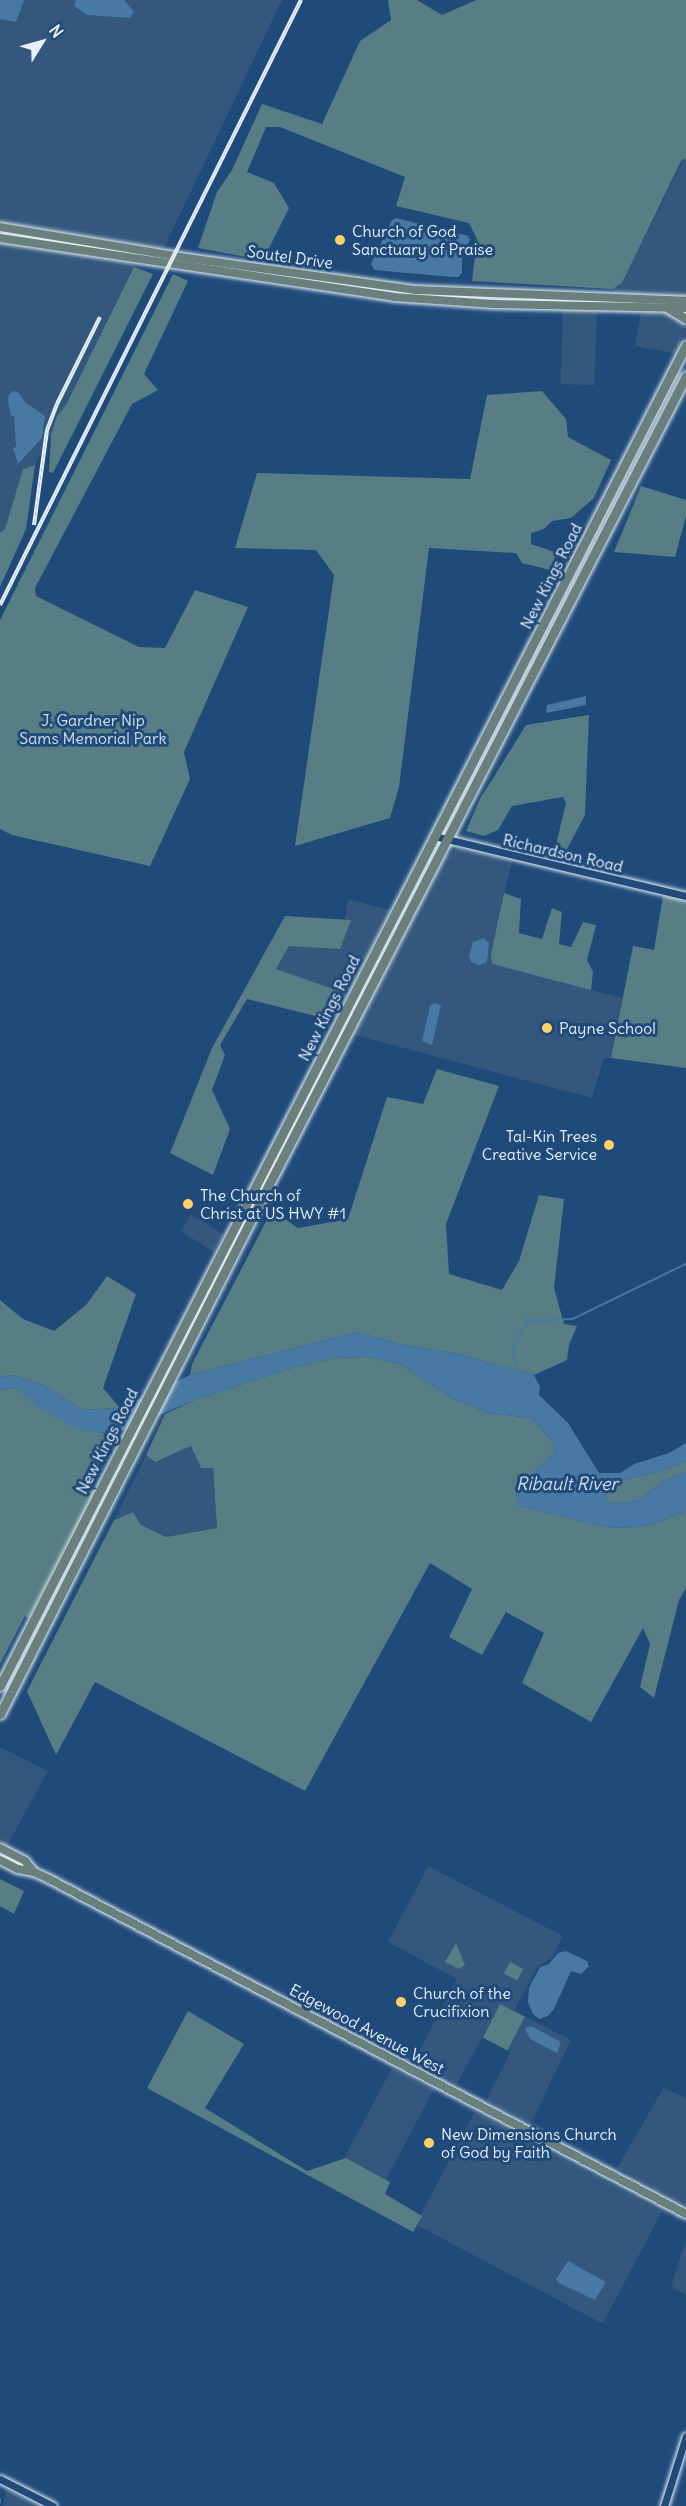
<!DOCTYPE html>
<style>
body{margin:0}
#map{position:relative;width:686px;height:2506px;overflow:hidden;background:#1f4a7a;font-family:Delius,sans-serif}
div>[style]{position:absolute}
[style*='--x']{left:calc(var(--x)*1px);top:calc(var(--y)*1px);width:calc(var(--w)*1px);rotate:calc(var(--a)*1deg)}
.built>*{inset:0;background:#34577d;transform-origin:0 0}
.green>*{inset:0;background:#567e84;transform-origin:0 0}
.water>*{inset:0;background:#4878a4}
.stream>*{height:1.5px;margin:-0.75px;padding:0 0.75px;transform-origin:0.75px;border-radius:0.75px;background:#4878a4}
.roads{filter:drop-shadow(0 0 2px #e8f1f8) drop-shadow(0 0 2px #e8f1f8)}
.minor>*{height:7px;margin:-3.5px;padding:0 3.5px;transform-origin:3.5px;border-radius:3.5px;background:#1f4a7a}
.major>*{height:8px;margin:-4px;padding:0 4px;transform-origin:4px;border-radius:4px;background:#6a807d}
.highway>*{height:9px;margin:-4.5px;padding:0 4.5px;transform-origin:4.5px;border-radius:4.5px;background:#6a807d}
.rail>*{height:4px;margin-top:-2px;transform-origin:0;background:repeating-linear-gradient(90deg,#1f4a7a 0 4.5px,#e8f1f8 0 9px);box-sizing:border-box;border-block:2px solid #e8f1f8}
.dots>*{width:16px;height:16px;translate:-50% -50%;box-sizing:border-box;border:3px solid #1f4a7a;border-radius:50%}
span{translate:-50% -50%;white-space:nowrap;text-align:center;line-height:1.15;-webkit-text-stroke:6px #1f4a7a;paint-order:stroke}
.poi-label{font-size:16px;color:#e8f1f8}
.left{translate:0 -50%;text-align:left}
.right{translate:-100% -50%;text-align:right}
.street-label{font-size:16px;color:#e8f1f8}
.park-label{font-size:16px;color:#d2e0e7}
.water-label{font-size:18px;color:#d0dfeb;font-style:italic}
.north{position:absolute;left:12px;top:12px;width:60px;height:60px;-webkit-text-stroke:4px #1f4a7a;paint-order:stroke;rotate:53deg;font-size:16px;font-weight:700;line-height:24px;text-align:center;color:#e8f1f8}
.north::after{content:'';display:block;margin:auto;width:21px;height:27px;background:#e8f1f8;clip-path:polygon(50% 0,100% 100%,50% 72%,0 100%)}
</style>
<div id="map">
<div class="built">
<i style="clip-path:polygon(0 0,282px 0,164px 248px,0 222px)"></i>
<i style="clip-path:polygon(683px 159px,686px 160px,686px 297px,612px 294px,613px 289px,622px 283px)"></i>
<i style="clip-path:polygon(0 243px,133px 263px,134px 267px,66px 406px,57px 416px,51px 435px,35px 465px,23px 469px,5px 529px,0 533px)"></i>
<i style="left:563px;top:310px;width:34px;height:74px;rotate:2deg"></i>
<i style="clip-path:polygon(641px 312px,672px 314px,683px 319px,686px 333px,676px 354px,635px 346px)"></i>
<i style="clip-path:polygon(457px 848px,512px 860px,491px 954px,492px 964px,623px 998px,611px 1058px,604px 1058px,592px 1098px,351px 1034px,425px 889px,447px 855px)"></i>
<i style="clip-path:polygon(348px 899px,391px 910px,334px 1021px,327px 1019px,339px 992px,276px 969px,289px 946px,351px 920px,345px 919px)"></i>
<i style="left:191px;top:1214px;width:39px;height:20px;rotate:32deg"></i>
<i style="clip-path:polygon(191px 1446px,213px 1468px,217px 1528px,166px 1537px,141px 1525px,133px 1512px,114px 1520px,146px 1455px,155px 1462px)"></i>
<i style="clip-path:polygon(0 1747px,48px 1771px,7px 1846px,0 1842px)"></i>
<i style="clip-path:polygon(428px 1866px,563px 1936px,551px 1959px,538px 1966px,514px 2011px,500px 2004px,457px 2084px,414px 2061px,457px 1979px,388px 1942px)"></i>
<i style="clip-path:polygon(525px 2017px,571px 2040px,531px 2123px,486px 2100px,510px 2053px,508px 2051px)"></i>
<i style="left:392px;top:2068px;width:47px;height:101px;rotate:28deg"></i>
<i style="clip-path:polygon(664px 2087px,686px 2099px,686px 2205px,617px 2168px)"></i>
<i style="left:475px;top:2112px;width:212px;height:127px;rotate:28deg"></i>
<i style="clip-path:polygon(686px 2240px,686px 2295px,671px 2287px)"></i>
<i style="clip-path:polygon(6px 2489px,30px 2501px,39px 2506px,3px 2506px)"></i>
</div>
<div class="green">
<i style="clip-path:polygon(388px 0,417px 0,442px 15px,476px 0,686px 0,686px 160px,682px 159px,622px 283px,613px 289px,472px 281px,477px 239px,469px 223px,396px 206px,405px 177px,280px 127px,266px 127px,247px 172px,274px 183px,289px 208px,263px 260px,198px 248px,217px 192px,232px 170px,262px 104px,322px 124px,360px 41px,391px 20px)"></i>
<i style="clip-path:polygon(134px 267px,153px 274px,53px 473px,49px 472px,51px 435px,57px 416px,66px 405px)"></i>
<i style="clip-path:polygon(173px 274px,188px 281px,144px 374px,158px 390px,132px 404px,35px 588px,36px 596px,139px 647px,165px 648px,195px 590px,248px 607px,184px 752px,190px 779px,150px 866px,12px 835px,0 829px,0 620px)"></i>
<i style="clip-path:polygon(542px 391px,566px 419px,568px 437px,611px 460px,594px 498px,571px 518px,552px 521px,544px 529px,531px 533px,531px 544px,557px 553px,550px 570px,522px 563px,516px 553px,429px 548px,399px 787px,390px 818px,295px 846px,334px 575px,316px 550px,235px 548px,257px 473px,470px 479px,487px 395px)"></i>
<i style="clip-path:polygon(35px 465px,26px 529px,0 587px,0 533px,5px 529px,23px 469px)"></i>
<i style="clip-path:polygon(641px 486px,686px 500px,686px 516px,675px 557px,614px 552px)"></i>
<i style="clip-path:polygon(589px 715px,585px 815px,566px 851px,556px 845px,566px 803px,563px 797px,512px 806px,498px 830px,484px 836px,466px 831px,480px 799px,526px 725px)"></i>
<i style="clip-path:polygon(504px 893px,521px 899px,519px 933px,542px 939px,552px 908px,562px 912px,559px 944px,571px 947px,583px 922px,596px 925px,587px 960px,593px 972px,591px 990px,492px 964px,491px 954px)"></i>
<i style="clip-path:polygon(663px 896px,686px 901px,686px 1068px,611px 1058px,633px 946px,654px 950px)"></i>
<i style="clip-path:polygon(285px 916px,351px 920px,340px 949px,289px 946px,276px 969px,339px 991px,327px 1019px,247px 999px,220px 1045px,225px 1055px,212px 1090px,230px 1129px,213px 1175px,170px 1153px,212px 1048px)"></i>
<i style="clip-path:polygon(437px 1069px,499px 1086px,446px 1224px,449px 1274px,502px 1290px,519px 1261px,539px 1195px,564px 1199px,554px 1288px,564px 1324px,577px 1326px,569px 1345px,567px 1360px,534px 1375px,454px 1353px,398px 1344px,358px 1332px,190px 1375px,192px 1364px,272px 1210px,298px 1228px,348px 1219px,387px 1097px,423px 1104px)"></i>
<i style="clip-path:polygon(107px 1276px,136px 1294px,103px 1388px,120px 1408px,82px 1410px,45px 1386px,13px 1375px,0 1377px,0 1300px,23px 1319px,54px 1331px,86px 1305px)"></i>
<i style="clip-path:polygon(369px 1357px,400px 1364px,450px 1397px,488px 1413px,532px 1418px,553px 1442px,555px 1452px,516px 1489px,518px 1505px,607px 1527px,627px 1528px,651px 1525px,686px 1511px,686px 1588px,679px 1600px,654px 1698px,640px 1687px,650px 1644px,643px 1628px,591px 1722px,522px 1683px,544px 1633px,506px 1612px,482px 1655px,449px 1637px,472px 1589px,430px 1563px,305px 1791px,95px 1682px,56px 1755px,27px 1691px,114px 1520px,133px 1512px,141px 1525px,166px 1537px,217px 1528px,213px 1468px,201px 1468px,191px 1446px,155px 1462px,146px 1455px,165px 1414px,195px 1400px,288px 1369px,333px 1358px)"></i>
<i style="clip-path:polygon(16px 1388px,41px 1408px,107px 1435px,114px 1434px,88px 1486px,95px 1491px,29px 1618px,25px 1616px,0 1664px,0 1390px)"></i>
<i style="clip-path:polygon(686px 1461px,686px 1472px,664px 1481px,638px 1501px,611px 1504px,602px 1492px,605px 1484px,655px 1473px)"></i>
<i style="clip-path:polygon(0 1879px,24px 1891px,14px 1914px,0 1906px)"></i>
<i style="clip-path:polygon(456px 1943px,465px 1965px,459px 1969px,445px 1962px)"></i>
<i style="left:510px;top:1962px;width:15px;height:13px;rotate:28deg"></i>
<i style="left:500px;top:2004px;width:28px;height:38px;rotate:27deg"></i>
<i style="clip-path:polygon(188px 2011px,244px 2044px,205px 2108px,307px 2171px,346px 2158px,390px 2182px,385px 2194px,422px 2216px,413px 2232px,147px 2088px)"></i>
</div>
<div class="water">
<i style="clip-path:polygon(0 0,24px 0,16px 22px,0 19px)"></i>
<i style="clip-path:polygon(76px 0,124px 0,134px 12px,130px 18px,87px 15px,74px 6px)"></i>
<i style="clip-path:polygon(396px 218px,468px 236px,470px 240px,462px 254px,462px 273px,458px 277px,452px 277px,374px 270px,371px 264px,392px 220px)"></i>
<i style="clip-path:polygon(13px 391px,19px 393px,26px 403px,45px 416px,42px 438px,18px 464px,13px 448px,16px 447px,14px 416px,11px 416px,8px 400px,9px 394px)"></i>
<i style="clip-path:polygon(586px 696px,586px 705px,546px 713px,547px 705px)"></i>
<i style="clip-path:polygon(484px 938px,489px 943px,487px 962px,479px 965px,471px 962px,469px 956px,473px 942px)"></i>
<i style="clip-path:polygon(434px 1003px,441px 1005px,432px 1045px,422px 1041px,430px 1006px)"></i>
<i style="clip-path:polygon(358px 1332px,398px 1344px,454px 1353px,534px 1375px,540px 1387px,539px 1395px,568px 1423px,599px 1473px,620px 1473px,634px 1464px,669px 1453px,686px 1443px,686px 1461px,655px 1473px,605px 1484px,602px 1492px,611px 1504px,638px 1501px,664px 1481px,686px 1472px,686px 1511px,651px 1525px,627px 1528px,607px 1527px,518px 1505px,515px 1489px,555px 1452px,553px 1442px,532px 1418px,488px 1413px,450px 1397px,400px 1364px,369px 1357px,333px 1358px,288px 1369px,195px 1400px,114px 1434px,79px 1430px,40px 1408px,16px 1388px,0 1390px,0 1377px,13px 1375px,45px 1386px,82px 1410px,119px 1408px,190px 1375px)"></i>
<i style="clip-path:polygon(566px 1951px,587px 1961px,589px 1966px,581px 1974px,571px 1971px,554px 2009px,548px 2016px,539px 2019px,533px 2014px,528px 2002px,529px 1988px,540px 1967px,549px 1964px,558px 1953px)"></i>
<i style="clip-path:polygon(531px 2026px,561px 2042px,557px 2053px,530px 2039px,525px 2029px)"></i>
<i style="clip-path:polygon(568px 2261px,606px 2282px,595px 2300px,559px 2283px,556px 2279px)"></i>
</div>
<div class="stream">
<i style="--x:515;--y:1369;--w:23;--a:-92"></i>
<i style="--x:514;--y:1346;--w:29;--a:-61"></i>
<i style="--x:528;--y:1321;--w:45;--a:-2.5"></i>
<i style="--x:573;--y:1319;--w:126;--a:-26"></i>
<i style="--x:0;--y:2503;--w:3;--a:-90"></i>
</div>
<div class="roads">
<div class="minor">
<i style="--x:434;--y:836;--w:259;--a:13.4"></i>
<i style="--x:0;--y:2479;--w:59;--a:27"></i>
<i style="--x:664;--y:2506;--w:73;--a:-72.6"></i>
</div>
<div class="major">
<i style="--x:0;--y:227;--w:190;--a:9.4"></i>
<i style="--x:187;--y:258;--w:231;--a:8"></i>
<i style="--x:416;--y:290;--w:270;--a:2.3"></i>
<i style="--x:0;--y:238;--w:398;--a:8.5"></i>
<i style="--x:394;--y:297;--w:99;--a:4"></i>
<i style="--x:493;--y:304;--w:193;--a:1.2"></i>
<i style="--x:0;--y:1848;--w:28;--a:27"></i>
<i style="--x:25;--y:1861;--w:14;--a:51"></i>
<i style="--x:0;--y:1860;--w:20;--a:27"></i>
<i style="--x:18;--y:1869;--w:16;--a:11"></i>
<i style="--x:34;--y:1872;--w:17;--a:25"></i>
<i style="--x:49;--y:1879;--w:720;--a:27.74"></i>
</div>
<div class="highway">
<i style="--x:668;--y:308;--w:21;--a:31"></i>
<i style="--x:0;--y:1686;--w:1506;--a:-62.91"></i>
<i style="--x:0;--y:1714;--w:585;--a:-63.08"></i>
<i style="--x:265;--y:1192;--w:918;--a:-62.71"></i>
</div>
</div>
<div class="rail">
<i style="--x:34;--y:525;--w:96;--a:-82.2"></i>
<i style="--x:47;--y:430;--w:28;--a:-69"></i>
<i style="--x:57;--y:404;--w:97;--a:-63.7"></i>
<i style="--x:0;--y:605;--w:676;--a:-63.55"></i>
</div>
<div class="dots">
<i style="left:340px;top:240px;background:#ffd166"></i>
<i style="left:547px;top:1028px;background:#ffd166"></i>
<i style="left:609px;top:1145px;background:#ffd166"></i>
<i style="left:188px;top:1204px;background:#ffd166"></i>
<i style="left:401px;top:2002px;background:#ffd166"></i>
<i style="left:429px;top:2143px;background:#ffd166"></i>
</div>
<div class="poi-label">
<span class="left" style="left:352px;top:240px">Church of God<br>Sanctuary of Praise</span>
<span class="left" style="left:559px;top:1028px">Payne School</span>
<span class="right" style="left:597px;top:1145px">Tal-Kin Trees<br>Creative Service</span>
<span class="left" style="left:200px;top:1204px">The Church of<br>Christ at US HWY #1</span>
<span class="left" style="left:413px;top:2002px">Church of the<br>Crucifixion</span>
<span class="left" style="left:441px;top:2143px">New Dimensions Church<br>of God by Faith</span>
</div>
<div class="street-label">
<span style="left:290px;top:257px;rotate:8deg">Soutel Drive</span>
<span style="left:551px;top:576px;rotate:-63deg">New Kings Road</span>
<span style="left:563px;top:853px;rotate:13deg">Richardson Road</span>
<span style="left:329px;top:1008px;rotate:-63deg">New Kings Road</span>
<span style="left:107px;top:1441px;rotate:-63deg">New Kings Road</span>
<span style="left:367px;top:2029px;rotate:28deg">Edgewood Avenue West</span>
</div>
<div class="park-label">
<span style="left:93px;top:729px">J. Gardner Nip<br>Sams Memorial Park</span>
</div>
<div class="water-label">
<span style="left:567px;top:1484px">Ribault River</span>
</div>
<div class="north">N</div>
</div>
